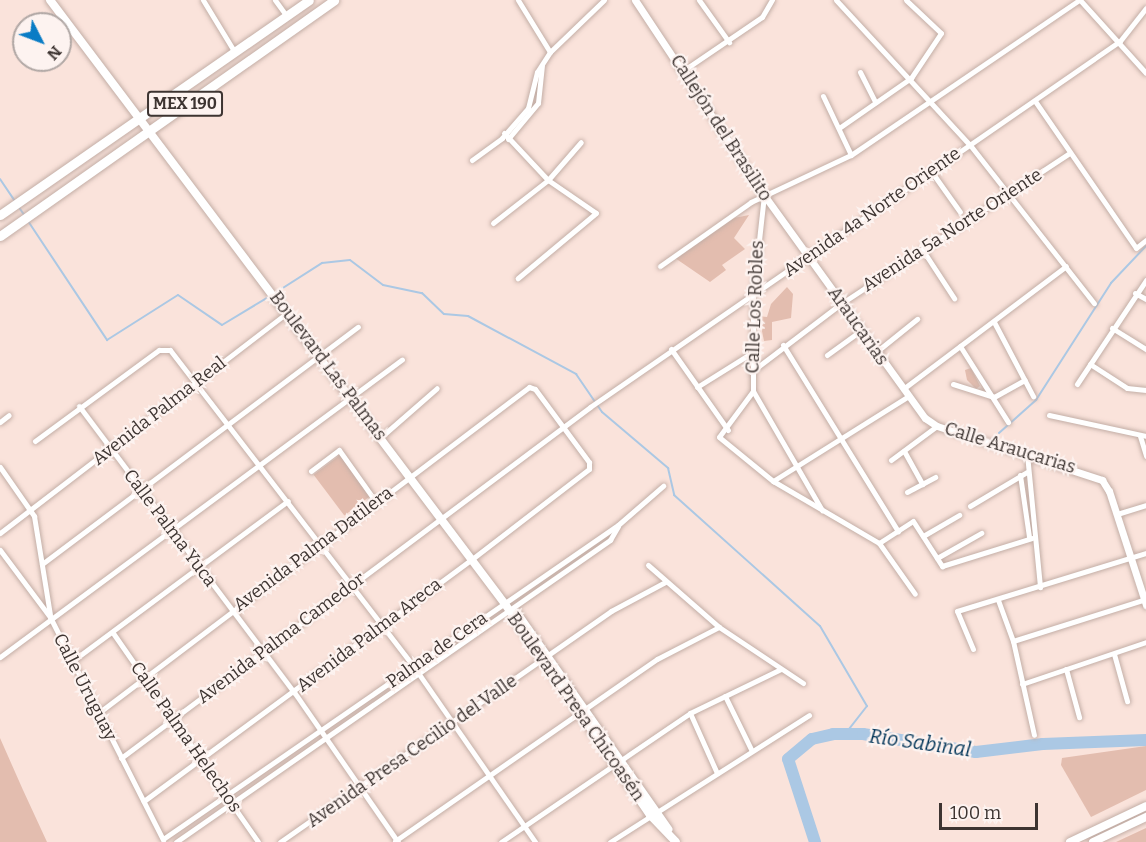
<!DOCTYPE html>
<meta charset="utf-8">
<style>
body{margin:0}
#map{position:relative;width:1146px;height:842px;overflow:hidden;background:#fae3db;font-family:Bitter,serif}
div>[style]{position:absolute}
[style*='--x']{left:calc(var(--x)*1px);top:calc(var(--y)*1px);width:calc(var(--w)*1px);rotate:calc(var(--a)*1deg)}
.green>*{inset:0;background:#e3bdaf;transform-origin:0 0}
.stream>*{height:2px;margin:-1px;padding:0 1px;transform-origin:1px;border-radius:1px;background:#abc8e4}
.river>*{height:12px;margin:-6px;padding:0 6px;transform-origin:6px;border-radius:6px;background:#abc8e4}
.roads{filter:drop-shadow(0 0 2px #c3aea6) drop-shadow(0 0 2px #c3aea6)}
.minor>*{height:5px;margin:-2.5px;padding:0 2.5px;transform-origin:2.5px;border-radius:2.5px;background:#fff}
.tertiary>*{height:7px;margin:-3.5px;padding:0 3.5px;transform-origin:3.5px;border-radius:3.5px;background:#fff}
.secondary>*{height:8px;margin:-4px;padding:0 4px;transform-origin:4px;border-radius:4px;background:#fff}
.primary>*{height:9px;margin:-4.5px;padding:0 4.5px;transform-origin:4.5px;border-radius:4.5px;background:#fff}
span{translate:-50% -50%;white-space:nowrap;text-align:center;line-height:1.15;-webkit-text-stroke:4.5px #fdf3f0;paint-order:stroke}
.shield-label span{padding:2px 4px;background:#fdf3f0;border:2px solid;border-radius:4px;-webkit-text-stroke-width:0}
.shield-label{font-size:16px;color:#3d3431;font-weight:700}
.street-label{font-size:18px;color:#3d3431}
.water-label{font-size:20px;color:#023558;font-style:italic}
.north{position:absolute;left:12px;top:12px;width:60px;height:60px;box-sizing:border-box;background:#fdf3f0;border:2px solid #b0a7a4;border-radius:50%;rotate:132deg;font-size:16px;font-weight:700;line-height:24px;text-align:center;color:#3d3431}
.north::after{content:'';display:block;margin:auto;width:21px;height:27px;background:#097cc5;clip-path:polygon(50% 0,100% 100%,50% 72%,0 100%)}
.scale{position:absolute;left:939px;top:803px;width:99px;height:27px;box-sizing:border-box;border:3px solid #3d3431;border-top:0;padding-left:8px;font-size:18px;line-height:21px;white-space:nowrap;color:#3d3431;-webkit-text-stroke:4px #fdf3f0;paint-order:stroke}
</style>
<div id="map">
<div class="green">
<i style="clip-path:polygon(749px 215px,734px 238px,745px 249px,722px 265px,726px 270px,710px 282px,675px 258px,734px 218px)"></i>
<i style="clip-path:polygon(787px 287px,793px 294px,791px 318px,772px 322px,772px 340px,764px 341px,761px 326px,756px 325px,757px 316px,767px 317px,771px 304px)"></i>
<i style="clip-path:polygon(971px 368px,980px 386px,976px 389px,967px 380px,965px 370px)"></i>
<i style="left:340px;top:455px;width:51px;height:33px;rotate:53deg"></i>
<i style="clip-path:polygon(0 738px,23px 790px,47px 842px,0 842px)"></i>
<i style="clip-path:polygon(1146px 746px,1146px 790px,1091px 817px,1061px 765px,1062px 758px)"></i>
<i style="clip-path:polygon(1146px 828px,1146px 842px,1116px 842px)"></i>
</div>
<div class="stream">
<i style="--x:0;--y:179;--w:27;--a:56"></i>
<i style="--x:18;--y:206;--w:12;--a:55"></i>
<i style="--x:28;--y:221;--w:143;--a:56.4"></i>
<i style="--x:107;--y:340;--w:84;--a:-32.4"></i>
<i style="--x:178;--y:295;--w:53;--a:34.3"></i>
<i style="--x:222;--y:325;--w:56;--a:-31.1"></i>
<i style="--x:275;--y:293;--w:56;--a:-32.6"></i>
<i style="--x:322;--y:263;--w:28;--a:-6"></i>
<i style="--x:350;--y:260;--w:41;--a:37.1"></i>
<i style="--x:383;--y:285;--w:40;--a:12"></i>
<i style="--x:422;--y:293;--w:30;--a:44"></i>
<i style="--x:444;--y:314;--w:24;--a:5"></i>
<i style="--x:468;--y:316;--w:123;--a:28.2"></i>
<i style="--x:576;--y:374;--w:46;--a:55.6"></i>
<i style="--x:602;--y:412;--w:87;--a:40.3"></i>
<i style="--x:668;--y:468;--w:28;--a:77"></i>
<i style="--x:674;--y:495;--w:196;--a:41.9"></i>
<i style="--x:820;--y:626;--w:93;--a:59.6"></i>
<i style="--x:867;--y:706;--w:36;--a:128"></i>
<i style="--x:999;--y:433;--w:50;--a:-41.7"></i>
<i style="--x:1036;--y:400;--w:139;--a:-57.3"></i>
<i style="--x:1111;--y:283;--w:51;--a:-46.6"></i>
</div>
<div class="river">
<i style="--x:815;--y:842;--w:87;--a:-108"></i>
<i style="--x:788;--y:759;--w:31;--a:-40"></i>
<i style="--x:812;--y:739;--w:22;--a:-13"></i>
<i style="--x:833;--y:734;--w:30;--a:0"></i>
<i style="--x:863;--y:734;--w:114;--a:9.1"></i>
<i style="--x:976;--y:752;--w:67;--a:-6.8"></i>
<i style="--x:1043;--y:744;--w:103;--a:-2.2"></i>
</div>
<div class="roads">
<div class="minor">
<i style="--x:203;--y:0;--w:60;--a:58.7"></i>
<i style="--x:275;--y:0;--w:19;--a:54"></i>
<i style="--x:518;--y:0;--w:61;--a:58.4"></i>
<i style="--x:699;--y:0;--w:52;--a:54.5"></i>
<i style="--x:836;--y:0;--w:197;--a:47.3"></i>
<i style="--x:970;--y:145;--w:201;--a:51.9"></i>
<i style="--x:1080;--y:0;--w:98;--a:47.9"></i>
<i style="--x:684;--y:70;--w:94;--a:-34.2"></i>
<i style="--x:762;--y:17;--w:20;--a:-60"></i>
<i style="--x:860;--y:72;--w:34;--a:63"></i>
<i style="--x:823;--y:96;--w:65;--a:64.6"></i>
<i style="--x:1035;--y:101;--w:178;--a:55.5"></i>
<i style="--x:1136;--y:248;--w:13;--a:-39"></i>
<i style="--x:839;--y:128;--w:88;--a:-34.8"></i>
<i style="--x:911;--y:78;--w:54;--a:-56.3"></i>
<i style="--x:941;--y:33;--w:48;--a:-136.7"></i>
<i style="--x:504;--y:133;--w:64;--a:46.9"></i>
<i style="--x:548;--y:180;--w:58;--a:34.5"></i>
<i style="--x:596;--y:213;--w:102;--a:140.2"></i>
<i style="--x:508;--y:139;--w:47;--a:-50.2"></i>
<i style="--x:538;--y:103;--w:38;--a:-84"></i>
<i style="--x:472;--y:160;--w:37;--a:-36"></i>
<i style="--x:502;--y:138;--w:40;--a:-49"></i>
<i style="--x:528;--y:108;--w:37;--a:-76"></i>
<i style="--x:537;--y:72;--w:24;--a:-57"></i>
<i style="--x:550;--y:52;--w:75;--a:-43.9"></i>
<i style="--x:931;--y:171;--w:50;--a:54.7"></i>
<i style="--x:764;--y:195;--w:101;--a:96.3"></i>
<i style="--x:753;--y:295;--w:96;--a:90"></i>
<i style="--x:753;--y:391;--w:138;--a:59.9"></i>
<i style="--x:493;--y:223;--w:70;--a:-38"></i>
<i style="--x:548;--y:180;--w:50;--a:-49"></i>
<i style="--x:922;--y:249;--w:59;--a:56.9"></i>
<i style="--x:660;--y:266;--w:111;--a:-35.1"></i>
<i style="--x:751;--y:202;--w:110;--a:-25.2"></i>
<i style="--x:851;--y:155;--w:276;--a:-34.2"></i>
<i style="--x:1135;--y:293;--w:13;--a:29"></i>
<i style="--x:994;--y:322;--w:84;--a:62.2"></i>
<i style="--x:1112;--y:328;--w:40;--a:32"></i>
<i style="--x:783;--y:345;--w:219;--a:58.3"></i>
<i style="--x:960;--y:346;--w:90;--a:57.7"></i>
<i style="--x:671;--y:349;--w:99;--a:54.9"></i>
<i style="--x:876;--y:352;--w:53;--a:-38.8"></i>
<i style="--x:827;--y:355;--w:41;--a:-36"></i>
<i style="--x:1090;--y:364;--w:44;--a:33"></i>
<i style="--x:1127;--y:388;--w:19;--a:6"></i>
<i style="--x:751;--y:372;--w:114;--a:-37.2"></i>
<i style="--x:842;--y:303;--w:271;--a:-33.4"></i>
<i style="--x:953;--y:384;--w:43;--a:17.6"></i>
<i style="--x:1077;--y:384;--w:125;--a:-56.4"></i>
<i style="--x:697;--y:387;--w:62;--a:-31.9"></i>
<i style="--x:903;--y:389;--w:204;--a:-37"></i>
<i style="--x:753;--y:391;--w:57;--a:126.5"></i>
<i style="--x:719;--y:437;--w:70;--a:39.2"></i>
<i style="--x:773;--y:481;--w:123;--a:30.3"></i>
<i style="--x:994;--y:397;--w:35;--a:-29"></i>
<i style="--x:79;--y:406;--w:358;--a:53.1"></i>
<i style="--x:294;--y:692;--w:183;--a:55.3"></i>
<i style="--x:1049;--y:415;--w:99;--a:12.2"></i>
<i style="--x:0;--y:422;--w:11;--a:-38"></i>
<i style="--x:1140;--y:436;--w:21;--a:73"></i>
<i style="--x:381;--y:437;--w:74;--a:-41.2"></i>
<i style="--x:35;--y:441;--w:154;--a:-36.3"></i>
<i style="--x:159;--y:350;--w:11;--a:0"></i>
<i style="--x:170;--y:350;--w:400;--a:52.4"></i>
<i style="--x:414;--y:667;--w:213;--a:55.3"></i>
<i style="--x:904;--y:451;--w:38;--a:61"></i>
<i style="--x:1027;--y:454;--w:134;--a:84.4"></i>
<i style="--x:891;--y:460;--w:57;--a:-36.5"></i>
<i style="--x:0;--y:467;--w:60;--a:55.2"></i>
<i style="--x:34;--y:516;--w:100;--a:80.8"></i>
<i style="--x:311;--y:471;--w:35;--a:-37"></i>
<i style="--x:339;--y:450;--w:64;--a:54.6"></i>
<i style="--x:1020;--y:475;--w:63;--a:81.7"></i>
<i style="--x:773;--y:481;--w:158;--a:-32.1"></i>
<i style="--x:907;--y:492;--w:32;--a:-28"></i>
<i style="--x:970;--y:506;--w:66;--a:-30.8"></i>
<i style="--x:1117;--y:514;--w:30;--a:-17"></i>
<i style="--x:0;--y:533;--w:362;--a:-37.5"></i>
<i style="--x:923;--y:536;--w:42;--a:-30.3"></i>
<i style="--x:879;--y:543;--w:40;--a:-32.9"></i>
<i style="--x:913;--y:521;--w:54;--a:57.2"></i>
<i style="--x:942;--y:566;--w:94;--a:-17.3"></i>
<i style="--x:879;--y:543;--w:62;--a:54.8"></i>
<i style="--x:0;--y:550;--w:84;--a:53.3"></i>
<i style="--x:50;--y:617;--w:250;--a:63.1"></i>
<i style="--x:937;--y:558;--w:51;--a:-29.6"></i>
<i style="--x:42;--y:564;--w:395;--a:-36.9"></i>
<i style="--x:648;--y:565;--w:94;--a:41.1"></i>
<i style="--x:719;--y:627;--w:101;--a:33.7"></i>
<i style="--x:998;--y:600;--w:44;--a:69.9"></i>
<i style="--x:1013;--y:641;--w:96;--a:77.4"></i>
<i style="--x:113;--y:633;--w:254;--a:55.2"></i>
<i style="--x:1013;--y:641;--w:139;--a:-17.5"></i>
<i style="--x:973;--y:649;--w:41;--a:-112.8"></i>
<i style="--x:957;--y:611;--w:198;--a:-17.1"></i>
<i style="--x:1114;--y:654;--w:49;--a:74.5"></i>
<i style="--x:0;--y:657;--w:500;--a:-36.5"></i>
<i style="--x:71;--y:662;--w:270;--a:-36.6"></i>
<i style="--x:1066;--y:669;--w:50;--a:74.8"></i>
<i style="--x:1022;--y:684;--w:131;--a:-18.7"></i>
<i style="--x:725;--y:696;--w:61;--a:63.9"></i>
<i style="--x:690;--y:713;--w:66;--a:65.8"></i>
<i style="--x:97;--y:714;--w:542;--a:-37.12"></i>
<i style="--x:529;--y:387;--w:6;--a:18"></i>
<i style="--x:535;--y:389;--w:91;--a:53.5"></i>
<i style="--x:589;--y:462;--w:7;--a:90"></i>
<i style="--x:589;--y:469;--w:148;--a:142.4"></i>
<i style="--x:472;--y:559;--w:408;--a:143.6"></i>
<i style="--x:121;--y:758;--w:586;--a:-36.81"></i>
<i style="--x:590;--y:407;--w:644;--a:-34.63"></i>
<i style="--x:1120;--y:41;--w:42;--a:-51.8"></i>
<i style="--x:163;--y:839;--w:553;--a:-34.61"></i>
<i style="--x:618;--y:525;--w:60;--a:-40.9"></i>
<i style="--x:395;--y:841;--w:319;--a:-34.8"></i>
<i style="--x:657;--y:659;--w:70;--a:-27.3"></i>
<i style="--x:176;--y:842;--w:529;--a:-34.83"></i>
<i style="--x:610;--y:540;--w:16;--a:-60"></i>
<i style="--x:280;--y:842;--w:404;--a:-34.9"></i>
<i style="--x:611;--y:611;--w:61;--a:-28.2"></i>
<i style="--x:501;--y:842;--w:229;--a:-34.3"></i>
<i style="--x:690;--y:713;--w:101;--a:-25.8"></i>
<i style="--x:610;--y:842;--w:236;--a:-32.5"></i>
</div>
<div class="tertiary">
<i style="--x:635;--y:0;--w:234;--a:56.5"></i>
<i style="--x:764;--y:195;--w:275;--a:54.2"></i>
<i style="--x:925;--y:418;--w:14;--a:34"></i>
<i style="--x:937;--y:426;--w:174;--a:18.1"></i>
<i style="--x:1102;--y:480;--w:13;--a:58"></i>
<i style="--x:1109;--y:491;--w:120;--a:72"></i>
</div>
<div class="secondary">
<i style="--x:50;--y:0;--w:756;--a:53.01"></i>
<i style="--x:505;--y:604;--w:256;--a:55.5"></i>
<i style="--x:650;--y:815;--w:37;--a:46"></i>
<i style="--x:517;--y:613;--w:264;--a:55"></i>
<i style="--x:1070;--y:842;--w:84;--a:-25.3"></i>
<i style="--x:1093;--y:842;--w:59;--a:-25.3"></i>
</div>
<div class="primary">
<i style="--x:0;--y:215;--w:376;--a:-34.8"></i>
<i style="--x:0;--y:236;--w:409;--a:-35.2"></i>
</div>
</div>
<div class="shield-label">
<span style="left:185px;top:104px">MEX 190</span>
</div>
<div class="street-label">
<span style="left:721px;top:128px;rotate:57deg">Callejón del Brasilito</span>
<span style="left:872px;top:212px;rotate:-35deg">Avenida 4a Norte Oriente</span>
<span style="left:952px;top:230px;rotate:-33deg">Avenida 5a Norte Oriente</span>
<span style="left:755px;top:307px;rotate:-88deg">Calle Los Robles</span>
<span style="left:858px;top:326px;rotate:55deg">Araucarias</span>
<span style="left:328px;top:366px;rotate:53deg">Boulevard Las Palmas</span>
<span style="left:159px;top:411px;rotate:-38deg">Avenida Palma Real</span>
<span style="left:1010px;top:448px;rotate:17deg">Calle Araucarias</span>
<span style="left:170px;top:528px;rotate:53deg">Calle Palma Yuca</span>
<span style="left:313px;top:549px;rotate:-37deg">Avenida Palma Datilera</span>
<span style="left:369px;top:635px;rotate:-37deg">Avenida Palma Areca</span>
<span style="left:281px;top:638px;rotate:-37deg">Avenida Palma Camedor</span>
<span style="left:437px;top:650px;rotate:-35deg">Palma de Cera</span>
<span style="left:85px;top:687px;rotate:63deg">Calle Uruguay</span>
<span style="left:576px;top:707px;rotate:55deg">Boulevard Presa Chicoasén</span>
<span style="left:186px;top:737px;rotate:55deg">Calle Palma Helechos</span>
<span style="left:412px;top:751px;rotate:-35deg">Avenida Presa Cecilio del Valle</span>
</div>
<div class="water-label">
<span style="left:920px;top:743px;rotate:8deg">Río Sabinal</span>
</div>
<div class="north">N</div>
<div class="scale">100 m</div>
</div>
